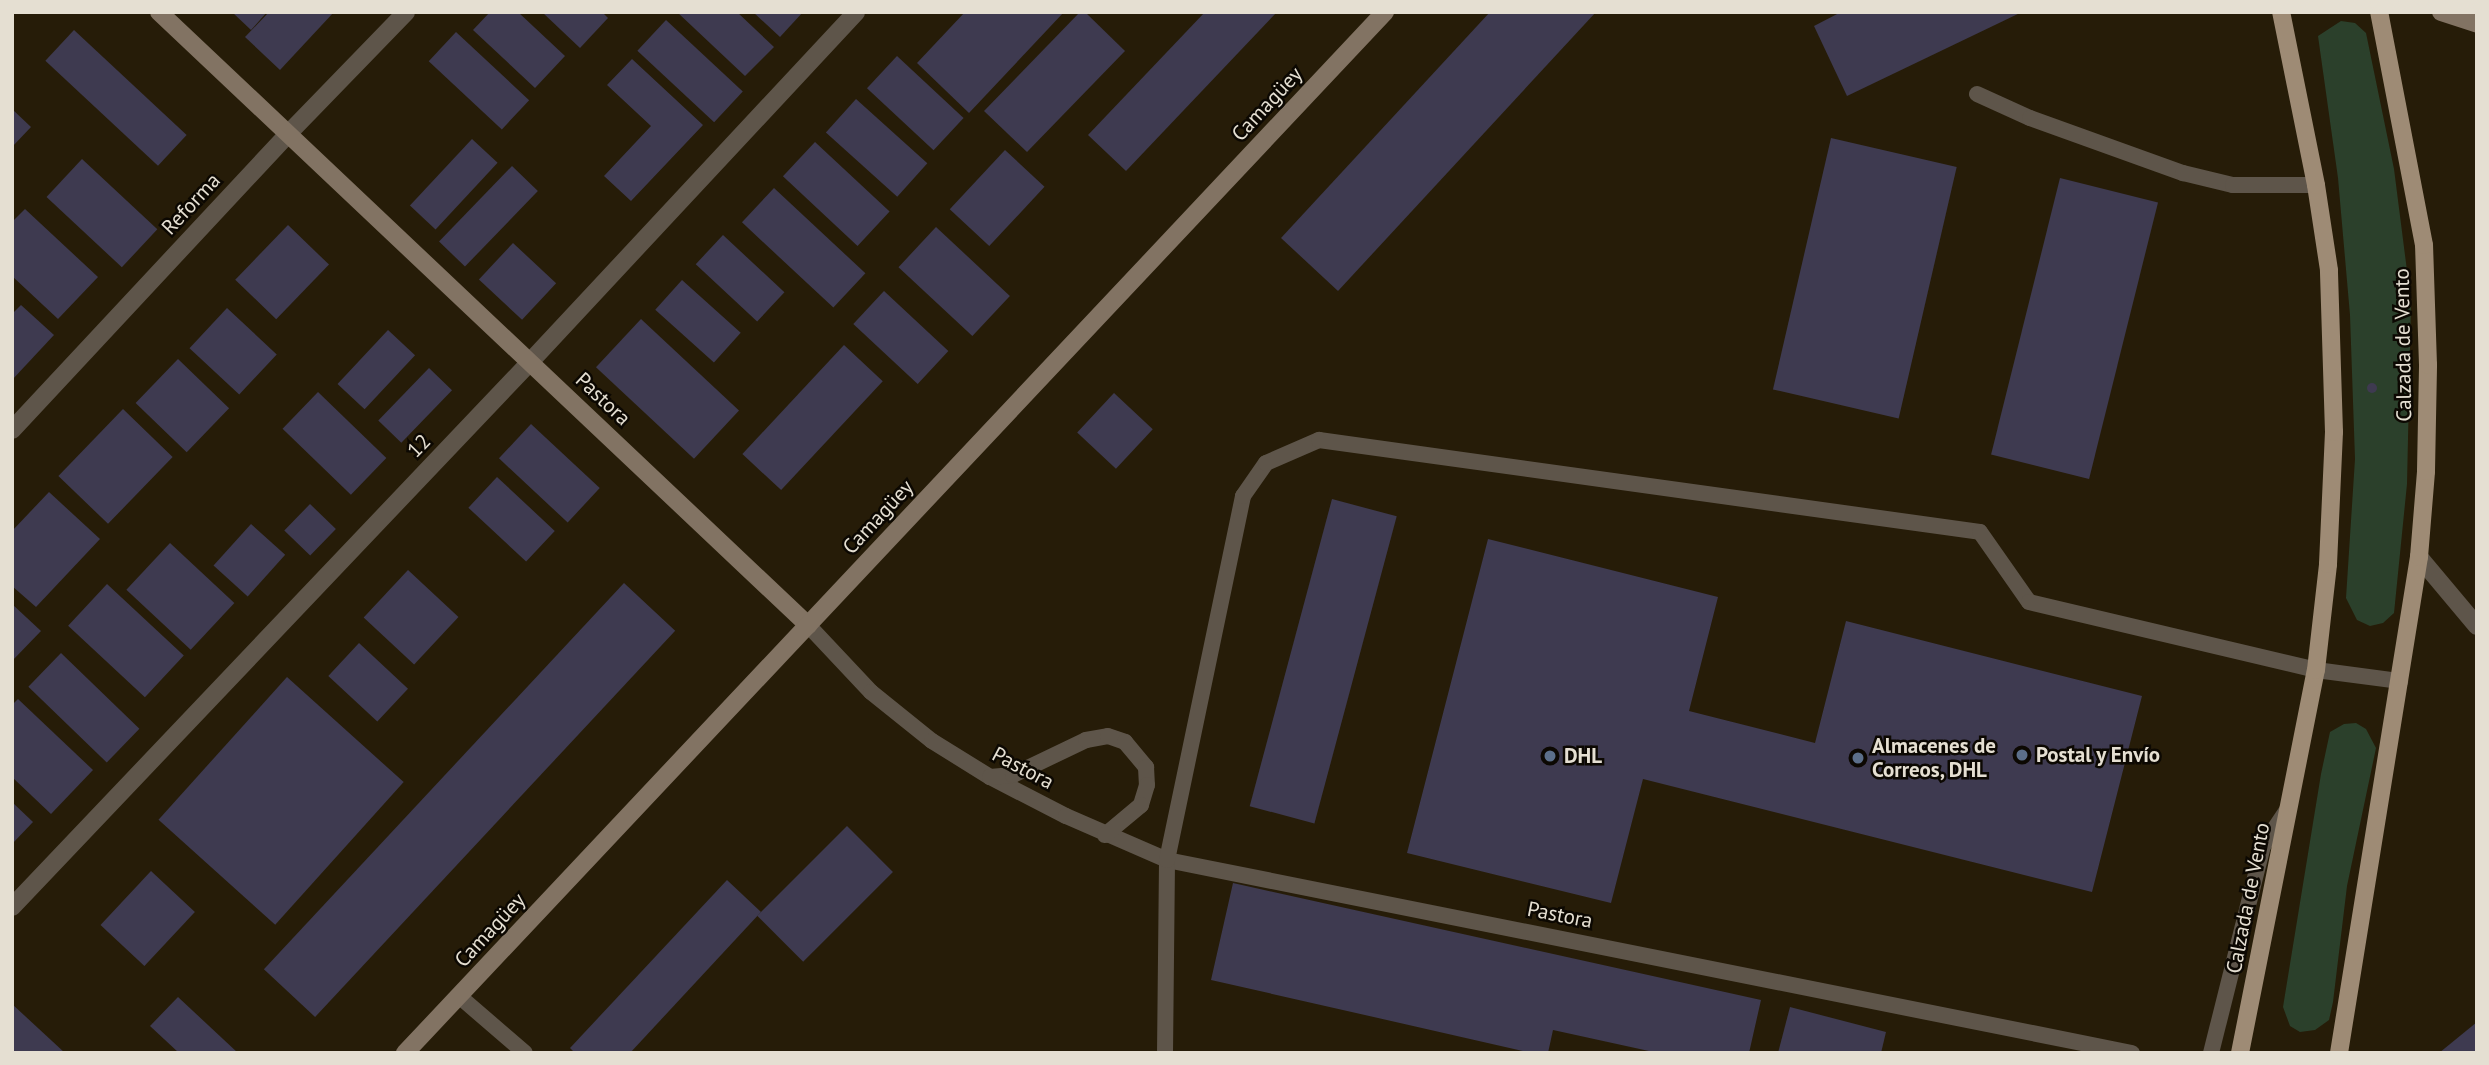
<!DOCTYPE html>
<meta charset="utf-8">
<style>
body{margin:0}
#map{position:relative;width:2489px;height:1065px;overflow:hidden;background:#261c08;font-family:"PT Sans",sans-serif}
div>[style]{position:absolute}
[style*='--x']{left:calc(var(--x)*1px);top:calc(var(--y)*1px);width:calc(var(--w)*1px);rotate:calc(var(--a)*1deg)}
.green>*{inset:0;background:#2b402b}
.building>*{inset:0;background:#3e3a50;transform-origin:0 0}
.round{border-radius:50%}
.lane>*{height:16px;margin:-8px;padding:0 8px;transform-origin:8px;border-radius:8px;background:#5e554a}
.street>*{height:18px;margin:-9px;padding:0 9px;transform-origin:9px;border-radius:9px;background:#5e554a}
.secondary>*{height:18px;margin:-9px;padding:0 9px;transform-origin:9px;border-radius:9px;background:#827363}
.primary>*{height:18px;margin:-9px;padding:0 9px;transform-origin:9px;border-radius:9px;background:#9e8b75}
.dots>*{width:19px;height:19px;translate:-50% -50%;box-sizing:border-box;border:4px solid #0c0802;border-radius:50%}
span{translate:-50% -50%;white-space:nowrap;text-align:center;line-height:1.15;-webkit-text-stroke:5px #0c0802;paint-order:stroke}
.street-label{font-size:21px;color:#e5dfd2}
.poi-label{font-size:21px;color:#e5dfd2;font-weight:700}
.left{translate:0 -50%;text-align:left}
.frame{position:absolute;inset:0;border:14px solid #e5dfd2;pointer-events:none}
</style>
<div id="map">
<div class="green">
<i style="clip-path:polygon(2341px 21px,2355px 23px,2366px 33px,2394px 169px,2411px 302px,2407px 484px,2394px 613px,2383px 623px,2370px 626px,2357px 620px,2346px 598px,2355px 459px,2350px 315px,2338px 178px,2318px 36px)"></i>
<i style="clip-path:polygon(2356px 723px,2366px 729px,2376px 748px,2347px 886px,2333px 1002px,2329px 1020px,2315px 1030px,2300px 1032px,2290px 1026px,2283px 1007px,2321px 774px,2330px 732px,2344px 724px)"></i>
</div>
<div class="building">
<i style="clip-path:polygon(232px 12px,267px 12px,251px 30px)"></i>
<i style="clip-path:polygon(269px 12px,334px 12px,280px 70px,245px 37px)"></i>
<i style="clip-path:polygon(490px 12px,518px 12px,565px 56px,535px 88px,473px 30px)"></i>
<i style="clip-path:polygon(542px 12px,602px 12px,608px 18px,580px 48px)"></i>
<i style="clip-path:polygon(677px 12px,737px 12px,774px 47px,745px 76px)"></i>
<i style="clip-path:polygon(753px 12px,803px 12px,780px 37px)"></i>
<i style="clip-path:polygon(965px 12px,1064px 12px,969px 113px,917px 63px)"></i>
<i style="clip-path:polygon(1080px 12px,1085px 12px,1125px 51px,1027px 152px,984px 111px)"></i>
<i style="clip-path:polygon(1205px 12px,1277px 12px,1126px 171px,1088px 135px)"></i>
<i style="clip-path:polygon(1490px 12px,1596px 12px,1338px 291px,1281px 238px)"></i>
<i style="clip-path:polygon(1841px 12px,2022px 12px,1847px 96px,1814px 26px)"></i>
<i style="left:666px;top:20px;width:105px;height:42px;rotate:43deg"></i>
<i style="left:74px;top:30px;width:154px;height:42px;rotate:43deg"></i>
<i style="left:456px;top:32px;width:100px;height:40px;rotate:43deg"></i>
<i style="left:897px;top:56px;width:91px;height:44px;rotate:43deg"></i>
<i style="clip-path:polygon(632px 59px,703px 125px,631px 201px,604px 176px,651px 126px,607px 85px)"></i>
<i style="left:856px;top:99px;width:96px;height:45px;rotate:42deg"></i>
<i style="clip-path:polygon(12px 109px,31px 127px,12px 147px)"></i>
<i style="left:1831px;top:138px;width:129px;height:258px;rotate:13deg"></i>
<i style="left:472px;top:139px;width:35px;height:91px;rotate:43deg"></i>
<i style="left:815px;top:142px;width:102px;height:47px;rotate:43deg"></i>
<i style="left:1005px;top:150px;width:54px;height:81px;rotate:43deg"></i>
<i style="left:82px;top:159px;width:103px;height:52px;rotate:43deg"></i>
<i style="left:512px;top:166px;width:36px;height:105px;rotate:44deg"></i>
<i style="left:2060px;top:178px;width:101px;height:285px;rotate:14deg"></i>
<i style="left:774px;top:188px;width:125px;height:47px;rotate:43deg"></i>
<i style="clip-path:polygon(25px 209px,98px 277px,58px 319px,12px 276px,12px 222px)"></i>
<i style="left:288px;top:225px;width:57px;height:76px;rotate:44deg"></i>
<i style="left:936px;top:227px;width:101px;height:55px;rotate:43deg"></i>
<i style="left:723px;top:235px;width:84px;height:40px;rotate:43deg"></i>
<i style="left:513px;top:243px;width:59px;height:50px;rotate:43deg"></i>
<i style="left:682px;top:280px;width:79px;height:40px;rotate:42deg"></i>
<i style="left:884px;top:291px;width:88px;height:45px;rotate:43deg"></i>
<i style="clip-path:polygon(21px 305px,54px 335px,12px 380px,12px 314px)"></i>
<i style="left:227px;top:308px;width:68px;height:55px;rotate:43deg"></i>
<i style="left:641px;top:319px;width:134px;height:66px;rotate:43deg"></i>
<i style="left:388px;top:330px;width:37px;height:74px;rotate:43deg"></i>
<i style="left:844px;top:345px;width:53px;height:149px;rotate:43deg"></i>
<i style="left:178px;top:359px;width:71px;height:61px;rotate:44deg"></i>
<i style="left:429px;top:368px;width:32px;height:73px;rotate:44deg"></i>
<i class="round" style="left:2367px;top:383px;width:10px;height:10px"></i>
<i style="left:318px;top:392px;width:95px;height:51px;rotate:44deg"></i>
<i style="left:1114px;top:393px;width:53px;height:54px;rotate:43deg"></i>
<i style="left:123px;top:409px;width:69px;height:93px;rotate:44deg"></i>
<i style="left:531px;top:424px;width:94px;height:47px;rotate:43deg"></i>
<i style="left:497px;top:477px;width:79px;height:42px;rotate:43deg"></i>
<i style="clip-path:polygon(49px 492px,100px 539px,36px 607px,12px 586px,12px 531px)"></i>
<i style="left:1332px;top:499px;width:67px;height:318px;rotate:15deg"></i>
<i style="left:310px;top:504px;width:36px;height:37px;rotate:44deg"></i>
<i style="left:251px;top:524px;width:46px;height:56px;rotate:42deg"></i>
<i style="clip-path:polygon(1488px 539px,1718px 597px,1689px 711px,1815px 743px,1846px 621px,2142px 696px,2092px 892px,1643px 779px,1611px 903px,1407px 853px)"></i>
<i style="left:170px;top:543px;width:88px;height:64px;rotate:43deg"></i>
<i style="left:408px;top:570px;width:69px;height:65px;rotate:43deg"></i>
<i style="left:624px;top:583px;width:70px;height:528px;rotate:43deg"></i>
<i style="left:107px;top:584px;width:105px;height:57px;rotate:43deg"></i>
<i style="clip-path:polygon(12px 604px,41px 631px,12px 661px)"></i>
<i style="left:359px;top:643px;width:67px;height:45px;rotate:43deg"></i>
<i style="left:61px;top:653px;width:109px;height:47px;rotate:44deg"></i>
<i style="left:287px;top:677px;width:157px;height:192px;rotate:42deg"></i>
<i style="clip-path:polygon(18px 699px,93px 770px,51px 814px,12px 777px,12px 705px)"></i>
<i style="clip-path:polygon(12px 802px,33px 822px,12px 844px)"></i>
<i style="left:847px;top:826px;width:65px;height:127px;rotate:45deg"></i>
<i style="left:151px;top:871px;width:60px;height:74px;rotate:43deg"></i>
<i style="clip-path:polygon(727px 880px,761px 912px,630px 1053px,575px 1053px,570px 1048px)"></i>
<i style="clip-path:polygon(1233px 883px,1761px 1000px,1749px 1053px,1658px 1053px,1553px 1030px,1548px 1053px,1532px 1053px,1211px 980px)"></i>
<i style="clip-path:polygon(178px 997px,238px 1053px,179px 1053px,150px 1026px)"></i>
<i style="clip-path:polygon(12px 1004px,65px 1053px,12px 1053px)"></i>
<i style="clip-path:polygon(1790px 1007px,1886px 1032px,1881px 1053px,1778px 1053px)"></i>
<i style="clip-path:polygon(2477px 1022px,2477px 1053px,2439px 1053px)"></i>
</div>
<div class="lane">
<i style="--x:1977;--y:94;--w:58;--a:24.4"></i>
<i style="--x:2030;--y:118;--w:163;--a:19.8"></i>
<i style="--x:2183;--y:173;--w:51;--a:13.5"></i>
<i style="--x:2233;--y:185;--w:83;--a:0"></i>
<i style="--x:808;--y:625;--w:92;--a:46.8"></i>
<i style="--x:871;--y:692;--w:78;--a:38.8"></i>
<i style="--x:932;--y:741;--w:68;--a:31.8"></i>
<i style="--x:990;--y:777;--w:85;--a:27.2"></i>
<i style="--x:1066;--y:816;--w:110;--a:23.5"></i>
<i style="--x:1167;--y:860;--w:984;--a:11.31"></i>
<i style="--x:990;--y:777;--w:23;--a:-5"></i>
<i style="--x:1013;--y:775;--w:81;--a:-25.6"></i>
<i style="--x:1086;--y:740;--w:22;--a:-10"></i>
<i style="--x:1108;--y:736;--w:18;--a:19"></i>
<i style="--x:1125;--y:742;--w:33;--a:50"></i>
<i style="--x:1146;--y:767;--w:18;--a:87"></i>
<i style="--x:1147;--y:785;--w:21;--a:107"></i>
<i style="--x:1141;--y:805;--w:47;--a:140.2"></i>
<i style="--x:459;--y:996;--w:87;--a:40.8"></i>
<i style="--x:1165;--y:1053;--w:193;--a:-89.4"></i>
<i style="--x:1167;--y:860;--w:372;--a:-78.2"></i>
<i style="--x:1243;--y:496;--w:40;--a:-55.1"></i>
<i style="--x:1266;--y:463;--w:58;--a:-23.5"></i>
<i style="--x:1319;--y:440;--w:667;--a:7.92"></i>
<i style="--x:1980;--y:532;--w:85;--a:55"></i>
<i style="--x:2029;--y:602;--w:295;--a:13.3"></i>
<i style="--x:2316;--y:670;--w:85;--a:7.5"></i>
<i style="--x:2211;--y:1053;--w:213;--a:-75.9"></i>
<i style="--x:2263;--y:846;--w:43;--a:-56.3"></i>
</div>
<div class="street">
<i style="--x:12;--y:430;--w:403;--a:-47"></i>
<i style="--x:287;--y:135;--w:171;--a:-45.9"></i>
<i style="--x:2419;--y:557;--w:90;--a:50"></i>
<i style="--x:12;--y:907;--w:752;--a:-46.45"></i>
<i style="--x:530;--y:362;--w:478;--a:-47"></i>
</div>
<div class="secondary">
<i style="--x:159;--y:12;--w:893;--a:43.37"></i>
<i style="--x:2441;--y:12;--w:38;--a:18"></i>
<i style="--x:405;--y:1053;--w:1430;--a:-46.73"></i>
</div>
<div class="primary">
<i style="--x:2240;--y:1053;--w:390;--a:-78.8"></i>
<i style="--x:2316;--y:670;--w:107;--a:-83.5"></i>
<i style="--x:2328;--y:564;--w:132;--a:-87.4"></i>
<i style="--x:2334;--y:432;--w:162;--a:-91.8"></i>
<i style="--x:2329;--y:270;--w:86;--a:-98.7"></i>
<i style="--x:2316;--y:185;--w:177;--a:-101.4"></i>
<i style="--x:2339;--y:1053;--w:502;--a:-80.84"></i>
<i style="--x:2419;--y:557;--w:86;--a:-85.3"></i>
<i style="--x:2426;--y:471;--w:106;--a:-88.9"></i>
<i style="--x:2428;--y:365;--w:120;--a:-91.9"></i>
<i style="--x:2424;--y:245;--w:237;--a:-100.9"></i>
</div>
<div class="dots">
<i style="left:2022px;top:755px;background:#5c6f8a"></i>
<i style="left:1550px;top:756px;background:#5c6f8a"></i>
<i style="left:1858px;top:758px;background:#5c6f8a"></i>
</div>
<div class="street-label">
<span style="left:1267px;top:104px;rotate:-47deg">Camagüey</span>
<span style="left:191px;top:204px;rotate:-47deg">Reforma</span>
<span style="left:2403px;top:345px;rotate:-91deg">Calzada de Vento</span>
<span style="left:603px;top:399px;rotate:43deg">Pastora</span>
<span style="left:419px;top:446px;rotate:-46deg">12</span>
<span style="left:878px;top:517px;rotate:-47deg">Camagüey</span>
<span style="left:1023px;top:768px;rotate:28deg">Pastora</span>
<span style="left:2248px;top:898px;rotate:-79deg">Calzada de Vento</span>
<span style="left:1560px;top:915px;rotate:11deg">Pastora</span>
<span style="left:490px;top:930px;rotate:-47deg">Camagüey</span>
</div>
<div class="poi-label">
<span class="left" style="left:1872px;top:758px">Almacenes de<br>Correos, DHL</span>
<span class="left" style="left:2036px;top:755px">Postal y Envío</span>
<span class="left" style="left:1564px;top:756px">DHL</span>
</div>
<div class="frame"></div>
</div>
